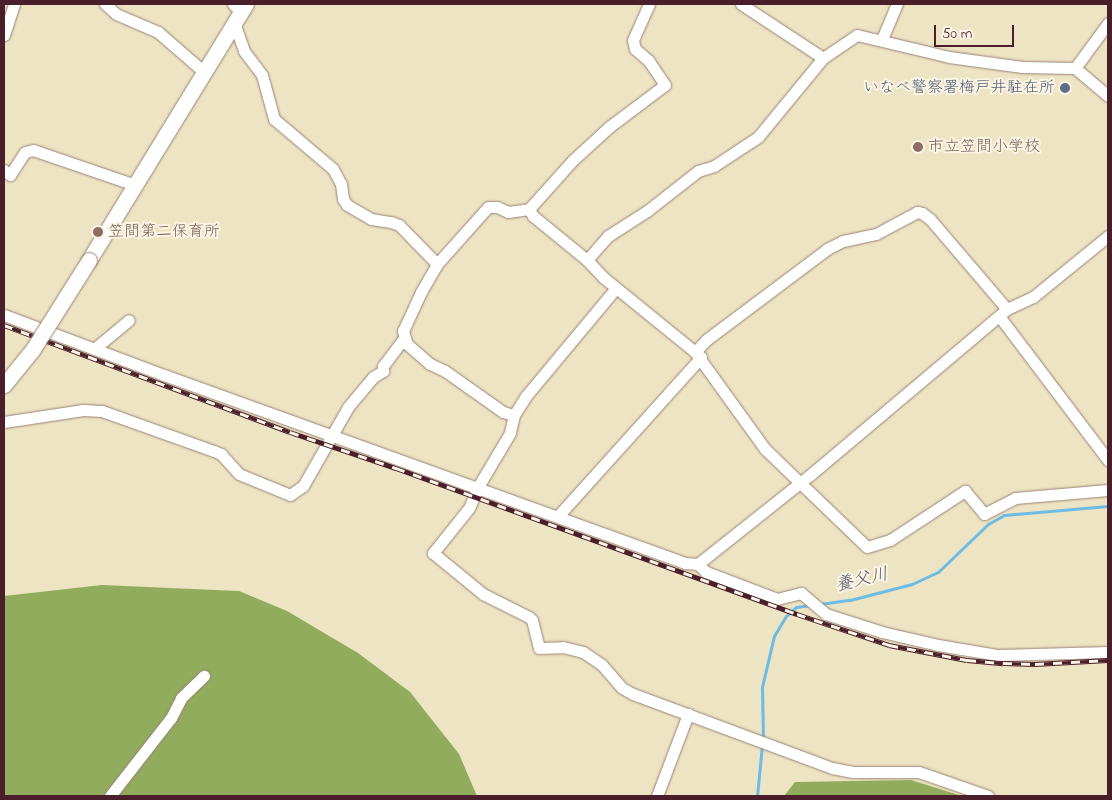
<!DOCTYPE html>
<meta charset="utf-8">
<style>
body{margin:0}
#map{position:relative;width:1112px;height:800px;overflow:hidden;background:#ece4c2;font-family:"Indie Flower","Klee One",sans-serif}
div>[style]{position:absolute}
[style*='--x']{left:calc(var(--x)*1px);top:calc(var(--y)*1px);width:calc(var(--w)*1px);rotate:calc(var(--a)*1deg)}
.forest>*{inset:0;background:#92ac5e}
.stream>*{height:3px;margin:-1.5px;padding:0 1.5px;transform-origin:1.5px;border-radius:1.5px;background:#6cbce6}
.roads{filter:drop-shadow(0 0 1px #9b8276) drop-shadow(0 0 1px #9b8276)}
.minor>*{height:11px;margin:-5.5px;padding:0 5.5px;transform-origin:5.5px;border-radius:5.5px;background:#fff}
.tertiary>*{height:15px;margin:-7.5px;padding:0 7.5px;transform-origin:7.5px;border-radius:7.5px;background:#fff}
.rail>*{height:5px;margin-top:-2.5px;transform-origin:0;background:repeating-linear-gradient(90deg,#fcf5e5 0 9px,#4a1f2b 0 18px);box-sizing:border-box;border-block:1px solid #4a1f2b}
.bridges{filter:drop-shadow(0 0 1px #9b8276) drop-shadow(0 0 1px #9b8276)}
.tertiary-bridge>*{height:15px;margin:-7.5px;padding:0 7.5px;transform-origin:7.5px;border-radius:7.5px;background:#fff}
.dots>*{width:14px;height:14px;translate:-50% -50%;box-sizing:border-box;border:2px solid #fcf5e5;border-radius:50%}
span{translate:-50% -50%;white-space:nowrap;text-align:center;line-height:1.15;-webkit-text-stroke:4px #fcf5e5;paint-order:stroke}
.service-label{font-size:16px;color:#4e5e75}
.right{translate:-100% -50%;text-align:right}
.education-label{font-size:16px;color:#785e54}
.left{translate:0 -50%;text-align:left}
.water-label{font-size:18px;color:#56566c;font-style:italic}
.frame{position:absolute;inset:0;border:5px solid #4a1f2b;pointer-events:none}
.scale{position:absolute;left:934px;top:25px;width:80px;height:22px;box-sizing:border-box;border:2px solid #4a1f2b;border-top:0;padding-left:6px;font-size:15px;line-height:18px;white-space:nowrap;color:#4a1f2b;-webkit-text-stroke:4px #fcf5e5;paint-order:stroke}
</style>
<div id="map">
<div class="forest">
<i style="clip-path:polygon(102px 585px,239px 591px,287px 611px,358px 653px,410px 692px,459px 754px,477px 796px,4px 796px,4px 596px)"></i>
<i style="clip-path:polygon(911px 780px,962px 796px,784px 796px,795px 782px)"></i>
</div>
<div class="stream">
<i style="--x:820;--y:604;--w:30;--a:-8"></i>
<i style="--x:850;--y:600;--w:64;--a:-14.5"></i>
<i style="--x:912;--y:584;--w:29;--a:-25"></i>
<i style="--x:938;--y:572;--w:69;--a:-43.8"></i>
<i style="--x:988;--y:524;--w:18;--a:-29"></i>
<i style="--x:1004;--y:515;--w:104;--a:-4.9"></i>
<i style="--x:763;--y:738;--w:51;--a:-91.1"></i>
<i style="--x:762;--y:687;--w:52;--a:-76.8"></i>
<i style="--x:774;--y:636;--w:23;--a:-59"></i>
<i style="--x:786;--y:616;--w:13;--a:-42"></i>
<i style="--x:796;--y:607;--w:15;--a:-8"></i>
<i style="--x:757;--y:796;--w:51;--a:-84.4"></i>
</div>
<div class="roads">
<div class="minor">
<i style="--x:105;--y:4;--w:15;--a:42"></i>
<i style="--x:116;--y:14;--w:46;--a:23.2"></i>
<i style="--x:158;--y:32;--w:61;--a:41"></i>
<i style="--x:233;--y:4;--w:11;--a:45"></i>
<i style="--x:741;--y:4;--w:98;--a:33.4"></i>
<i style="--x:234;--y:23;--w:30;--a:70"></i>
<i style="--x:244;--y:51;--w:30;--a:53"></i>
<i style="--x:262;--y:75;--w:46;--a:74.7"></i>
<i style="--x:274;--y:119;--w:77;--a:40.3"></i>
<i style="--x:333;--y:169;--w:17;--a:62"></i>
<i style="--x:341;--y:184;--w:15;--a:82"></i>
<i style="--x:343;--y:199;--w:7;--a:56"></i>
<i style="--x:347;--y:205;--w:28;--a:30"></i>
<i style="--x:371;--y:219;--w:20;--a:9"></i>
<i style="--x:391;--y:222;--w:9;--a:21"></i>
<i style="--x:399;--y:225;--w:54;--a:45.7"></i>
<i style="--x:4;--y:35;--w:33;--a:-72"></i>
<i style="--x:882;--y:39;--w:38;--a:-67"></i>
<i style="--x:1075;--y:68;--w:56;--a:-53.7"></i>
<i style="--x:4;--y:170;--w:8;--a:40"></i>
<i style="--x:10;--y:175;--w:27;--a:-57"></i>
<i style="--x:25;--y:152;--w:8;--a:-14"></i>
<i style="--x:33;--y:150;--w:108;--a:18.9"></i>
<i style="--x:529;--y:209;--w:8;--a:60"></i>
<i style="--x:533;--y:216;--w:70;--a:39.2"></i>
<i style="--x:587;--y:260;--w:25;--a:47"></i>
<i style="--x:604;--y:278;--w:117;--a:39.1"></i>
<i style="--x:695;--y:352;--w:120;--a:54.2"></i>
<i style="--x:765;--y:449;--w:141;--a:43.9"></i>
<i style="--x:867;--y:547;--w:24;--a:-17"></i>
<i style="--x:890;--y:540;--w:90;--a:-33.2"></i>
<i style="--x:965;--y:491;--w:30;--a:50"></i>
<i style="--x:984;--y:514;--w:35;--a:-27"></i>
<i style="--x:1015;--y:498;--w:93;--a:-4.9"></i>
<i style="--x:587;--y:260;--w:32;--a:-49"></i>
<i style="--x:608;--y:236;--w:46;--a:-32.7"></i>
<i style="--x:647;--y:211;--w:65;--a:-38.1"></i>
<i style="--x:698;--y:171;--w:17;--a:-17"></i>
<i style="--x:714;--y:166;--w:53;--a:-33.4"></i>
<i style="--x:758;--y:137;--w:102;--a:-50.6"></i>
<i style="--x:823;--y:58;--w:41;--a:-34.1"></i>
<i style="--x:857;--y:35;--w:95;--a:13.4"></i>
<i style="--x:949;--y:57;--w:74;--a:7.8"></i>
<i style="--x:1022;--y:67;--w:53;--a:1.1"></i>
<i style="--x:1075;--y:68;--w:43;--a:40.3"></i>
<i style="--x:616;--y:288;--w:141;--a:129.8"></i>
<i style="--x:526;--y:396;--w:22;--a:122"></i>
<i style="--x:514;--y:415;--w:18;--a:103"></i>
<i style="--x:510;--y:433;--w:63;--a:120.7"></i>
<i style="--x:478;--y:487;--w:23;--a:113"></i>
<i style="--x:469;--y:508;--w:58;--a:128.7"></i>
<i style="--x:433;--y:553;--w:65;--a:39.4"></i>
<i style="--x:483;--y:594;--w:51;--a:26.6"></i>
<i style="--x:529;--y:617;--w:4;--a:45"></i>
<i style="--x:532;--y:620;--w:29;--a:76"></i>
<i style="--x:539;--y:648;--w:24;--a:-2"></i>
<i style="--x:563;--y:647;--w:21;--a:14"></i>
<i style="--x:583;--y:652;--w:23;--a:34"></i>
<i style="--x:602;--y:665;--w:30;--a:49"></i>
<i style="--x:622;--y:688;--w:13;--a:29"></i>
<i style="--x:633;--y:694;--w:212;--a:20.4"></i>
<i style="--x:832;--y:768;--w:21;--a:11"></i>
<i style="--x:853;--y:772;--w:66;--a:0"></i>
<i style="--x:919;--y:772;--w:73;--a:19.2"></i>
<i style="--x:4;--y:315;--w:171;--a:20.6"></i>
<i style="--x:164;--y:375;--w:554;--a:19.84"></i>
<i style="--x:685;--y:563;--w:13;--a:4"></i>
<i style="--x:698;--y:564;--w:143;--a:-38.5"></i>
<i style="--x:810;--y:475;--w:258;--a:-40.1"></i>
<i style="--x:1007;--y:309;--w:29;--a:-25"></i>
<i style="--x:1033;--y:297;--w:97;--a:-39.1"></i>
<i style="--x:999;--y:316;--w:181;--a:52.9"></i>
<i style="--x:94;--y:349;--w:45;--a:-39.6"></i>
<i style="--x:695;--y:352;--w:16;--a:-47"></i>
<i style="--x:706;--y:340;--w:151;--a:-36.9"></i>
<i style="--x:827;--y:249;--w:18;--a:-27"></i>
<i style="--x:843;--y:241;--w:34;--a:-12"></i>
<i style="--x:876;--y:234;--w:47;--a:-28.2"></i>
<i style="--x:917;--y:212;--w:5;--a:11"></i>
<i style="--x:922;--y:213;--w:10;--a:37"></i>
<i style="--x:930;--y:219;--w:118;--a:49.5"></i>
<i style="--x:514;--y:415;--w:11;--a:-165"></i>
<i style="--x:503;--y:412;--w:71;--a:-144.7"></i>
<i style="--x:445;--y:371;--w:17;--a:-155"></i>
<i style="--x:430;--y:364;--w:30;--a:-139"></i>
<i style="--x:407;--y:344;--w:14;--a:-107"></i>
<i style="--x:403;--y:331;--w:43;--a:-65.2"></i>
<i style="--x:421;--y:292;--w:32;--a:-60"></i>
<i style="--x:437;--y:264;--w:76;--a:-48.2"></i>
<i style="--x:488;--y:207;--w:9;--a:0"></i>
<i style="--x:497;--y:207;--w:12;--a:24"></i>
<i style="--x:508;--y:212;--w:21;--a:-8"></i>
<i style="--x:529;--y:209;--w:66;--a:-48.1"></i>
<i style="--x:573;--y:160;--w:49;--a:-42.5"></i>
<i style="--x:609;--y:127;--w:70;--a:-36.9"></i>
<i style="--x:665;--y:85;--w:29;--a:-124"></i>
<i style="--x:649;--y:61;--w:18;--a:-139"></i>
<i style="--x:635;--y:49;--w:9;--a:-103"></i>
<i style="--x:633;--y:40;--w:39;--a:-66"></i>
<i style="--x:4;--y:422;--w:80;--a:-8.6"></i>
<i style="--x:83;--y:410;--w:19;--a:3"></i>
<i style="--x:102;--y:411;--w:119;--a:19.7"></i>
<i style="--x:214;--y:451;--w:8;--a:23"></i>
<i style="--x:221;--y:454;--w:27;--a:48"></i>
<i style="--x:239;--y:474;--w:55;--a:22.4"></i>
<i style="--x:290;--y:495;--w:16;--a:-35"></i>
<i style="--x:303;--y:486;--w:91;--a:-60.3"></i>
<i style="--x:348;--y:407;--w:39;--a:-50"></i>
<i style="--x:373;--y:377;--w:12;--a:-31"></i>
<i style="--x:383;--y:371;--w:5;--a:-90"></i>
<i style="--x:383;--y:366;--w:35;--a:-53"></i>
<i style="--x:558;--y:516;--w:214;--a:-48"></i>
<i style="--x:698;--y:564;--w:11;--a:45"></i>
<i style="--x:706;--y:572;--w:76;--a:20.8"></i>
<i style="--x:777;--y:599;--w:25;--a:-14"></i>
<i style="--x:801;--y:593;--w:33;--a:40"></i>
<i style="--x:826;--y:614;--w:59;--a:17.8"></i>
<i style="--x:882;--y:632;--w:57;--a:13.1"></i>
<i style="--x:938;--y:645;--w:61;--a:9.5"></i>
<i style="--x:998;--y:655;--w:110;--a:-1.6"></i>
<i style="--x:110;--y:796;--w:99;--a:-52"></i>
<i style="--x:171;--y:718;--w:22;--a:-63"></i>
<i style="--x:181;--y:698;--w:32;--a:-44"></i>
<i style="--x:657;--y:796;--w:88;--a:-69.3"></i>
</div>
<div class="tertiary">
<i style="--x:89;--y:260;--w:300;--a:-58.5"></i>
</div>
</div>
<div class="rail">
<i style="--x:4;--y:325;--w:305;--a:20.5"></i>
<i style="--x:290;--y:432;--w:112;--a:18.8"></i>
<i style="--x:396;--y:468;--w:427;--a:20"></i>
<i style="--x:797;--y:614;--w:97;--a:18.6"></i>
<i style="--x:889;--y:645;--w:79;--a:10.9"></i>
<i style="--x:967;--y:660;--w:36;--a:5"></i>
<i style="--x:1003;--y:663;--w:32;--a:2"></i>
<i style="--x:1035;--y:664;--w:73;--a:-3.1"></i>
</div>
<div class="bridges">
<div class="tertiary-bridge">
<i style="--x:4;--y:385;--w:46;--a:-51.1"></i>
<i style="--x:33;--y:349;--w:105;--a:-57.8"></i>
</div>
</div>
<div class="dots">
<i style="left:1065px;top:88px;background:#5c6f8a"></i>
<i style="left:918px;top:147px;background:#8d6e63"></i>
<i style="left:98px;top:232px;background:#8d6e63"></i>
</div>
<div class="service-label">
<span class="right" style="left:1055px;top:88px">いなべ警察署梅戸井駐在所</span>
</div>
<div class="education-label">
<span class="left" style="left:928px;top:147px">市立笠間小学校</span>
<span class="left" style="left:108px;top:232px">笠間第二保育所</span>
</div>
<div class="water-label">
<span style="left:862px;top:581px;rotate:-13deg">養父川</span>
</div>
<div class="frame"></div>
<div class="scale">50 m</div>
</div>
